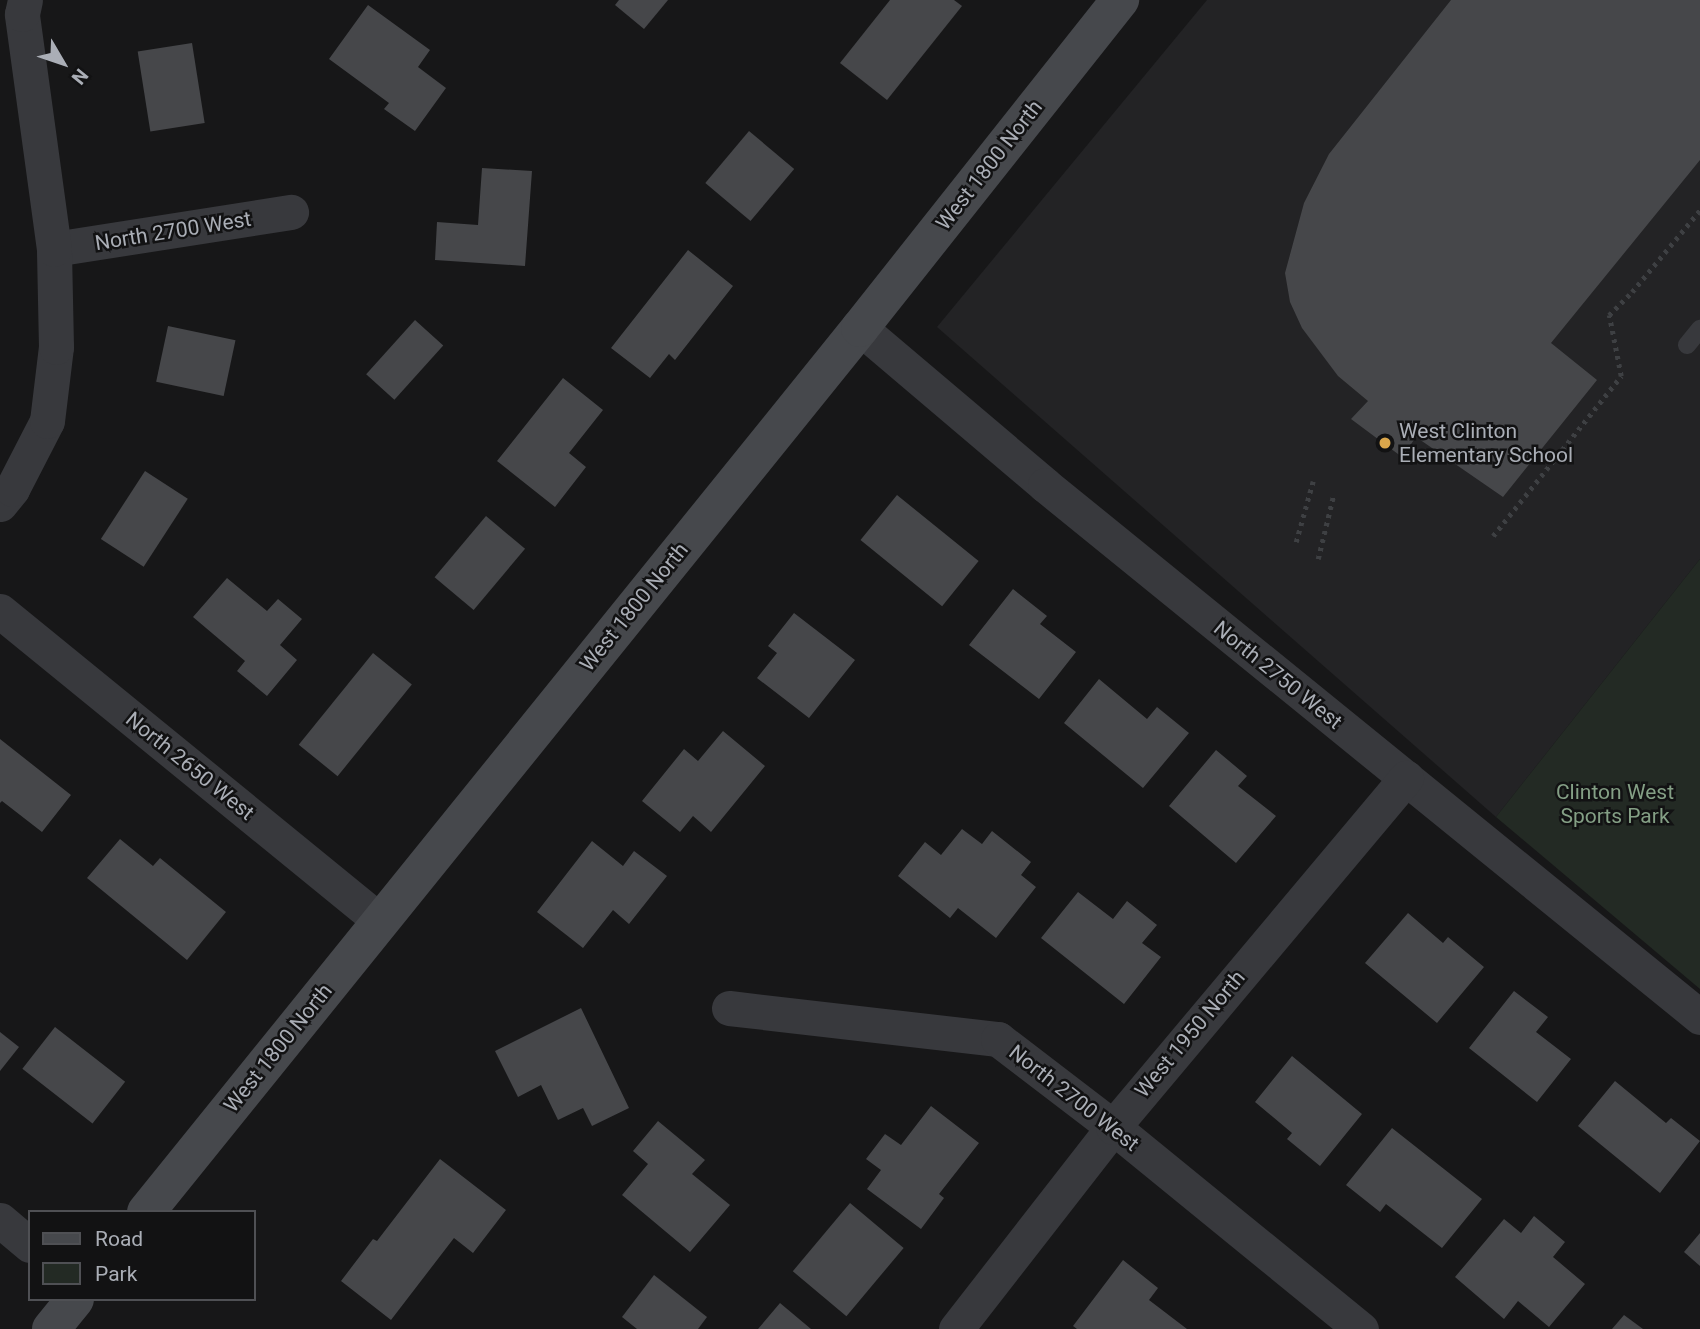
<!DOCTYPE html>
<style>
body{margin:0}
#map{position:relative;width:1700px;height:1329px;overflow:hidden;background:#171718;font-family:Roboto,sans-serif}
div>[style]{position:absolute}
[style*='--x']{left:calc(var(--x)*1px);top:calc(var(--y)*1px);width:calc(var(--w)*1px);rotate:calc(var(--a)*1deg)}
.built>*{inset:0;background:#232325}
.green>*{inset:0;background:#232a24}
.building>*{inset:0;background:#46474a;transform-origin:0 0}
.path>*{height:4.5px;margin-top:-2.25px;transform-origin:0;background:repeating-linear-gradient(90deg,#3e4043 0 3.5px,transparent 0 8.5px)}
.service>*{height:18px;margin:-9px;padding:0 9px;transform-origin:9px;border-radius:9px;background:#38393d}
.minor>*{height:35px;margin:-17.5px;padding:0 17.5px;transform-origin:17.5px;border-radius:17.5px;background:#38393d}
.secondary>*{height:38px;margin:-19px;padding:0 19px;transform-origin:19px;border-radius:19px;background:#46484c}
.dots>*{width:19px;height:19px;translate:-50% -50%;box-sizing:border-box;border:4px solid #121213;border-radius:50%}
span{translate:-50% -50%;white-space:nowrap;text-align:center;line-height:1.15;-webkit-text-stroke:5px #121213;paint-order:stroke}
.street-label{font-size:21px;color:#aaaeb6}
.poi-label{font-size:21px;color:#aaaeb6}
.left{translate:0 -50%;text-align:left}
.park-label{font-size:21px;color:#849f85}
.legend{position:absolute;left:28px;top:1210px;width:228px;height:91px;box-sizing:border-box;background:#121213;border:2px solid #4f5054;margin:0;padding:9px 12px;list-style:none;font-size:21px;color:#aaaeb6}
.legend li{display:flex;align-items:center;gap:14px;height:35px}
.legend b{width:35px;border:2px solid #4f5054}
.north{position:absolute;left:28px;top:28px;width:70px;height:70px;-webkit-text-stroke:5px #121213;paint-order:stroke;rotate:129deg;font-size:19px;font-weight:700;line-height:28px;text-align:center;color:#aaaeb6}
.north::after{content:'';display:block;margin:auto;width:24px;height:32px;background:#aaaeb6;clip-path:polygon(50% 0,100% 100%,50% 72%,0 100%)}
</style>
<div id="map">
<div class="built">
<i style="clip-path:polygon(1207px 0,1700px 0,1700px 559px,1496px 817px,937px 327px)"></i>
</div>
<div class="green">
<i style="clip-path:polygon(1700px 559px,1700px 989px,1496px 817px)"></i>
</div>
<div class="building">
<i style="clip-path:polygon(619px 0,668px 0,644px 29px,615px 5px)"></i>
<i style="clip-path:polygon(890px 0,954px 0,962px 6px,887px 100px,840px 63px)"></i>
<i style="clip-path:polygon(1451px 0,1700px 0,1700px 160px,1551px 343px,1597px 380px,1503px 497px,1416px 437px,1402px 457px,1351px 419px,1368px 401px,1338px 376px,1302px 328px,1290px 302px,1285px 273px,1304px 203px,1329px 154px)"></i>
<i style="clip-path:polygon(368px 5px,430px 50px,418px 67px,446px 88px,415px 131px,384px 109px,389px 103px,329px 59px)"></i>
<i style="left:192px;top:43px;width:81px;height:55px;rotate:81deg"></i>
<i style="left:749px;top:131px;width:59px;height:68px;rotate:40deg"></i>
<i style="clip-path:polygon(482px 168px,532px 171px,525px 266px,435px 260px,437px 222px,478px 225px)"></i>
<i style="clip-path:polygon(688px 250px,733px 286px,675px 360px,669px 354px,650px 378px,611px 348px)"></i>
<i style="left:415px;top:320px;width:38px;height:73px;rotate:42deg"></i>
<i style="left:168px;top:326px;width:69px;height:57px;rotate:12deg"></i>
<i style="clip-path:polygon(563px 378px,603px 410px,569px 453px,586px 467px,555px 507px,497px 461px)"></i>
<i style="left:145px;top:471px;width:51px;height:81px;rotate:33deg"></i>
<i style="left:897px;top:495px;width:105px;height:58px;rotate:39deg"></i>
<i style="left:486px;top:516px;width:51px;height:80px;rotate:40deg"></i>
<i style="clip-path:polygon(227px 578px,267px 611px,278px 599px,302px 619px,280px 645px,297px 660px,267px 696px,237px 671px,245px 661px,193px 617px)"></i>
<i style="clip-path:polygon(1013px 589px,1047px 616px,1040px 624px,1076px 652px,1039px 699px,969px 645px)"></i>
<i style="clip-path:polygon(794px 613px,855px 660px,809px 718px,757px 678px,777px 653px,768px 646px)"></i>
<i style="left:373px;top:653px;width:50px;height:118px;rotate:39deg"></i>
<i style="clip-path:polygon(1099px 679px,1147px 719px,1157px 707px,1189px 733px,1143px 788px,1064px 723px)"></i>
<i style="clip-path:polygon(723px 731px,765px 766px,711px 832px,693px 816px,680px 832px,642px 801px,684px 749px,698px 761px)"></i>
<i style="clip-path:polygon(0 739px,71px 795px,42px 832px,2px 801px,0 803px)"></i>
<i style="clip-path:polygon(1216px 750px,1247px 776px,1238px 786px,1276px 816px,1236px 863px,1169px 806px)"></i>
<i style="clip-path:polygon(962px 829px,982px 844px,992px 831px,1031px 862px,1021px 875px,1036px 887px,996px 938px,958px 908px,950px 918px,898px 876px,925px 842px,941px 855px)"></i>
<i style="clip-path:polygon(120px 839px,153px 866px,160px 858px,226px 912px,187px 960px,87px 878px)"></i>
<i style="clip-path:polygon(592px 841px,623px 866px,634px 851px,667px 876px,629px 924px,613px 910px,583px 948px,537px 912px)"></i>
<i style="clip-path:polygon(1078px 892px,1113px 919px,1127px 901px,1157px 925px,1142px 943px,1161px 957px,1124px 1004px,1041px 938px)"></i>
<i style="clip-path:polygon(1408px 913px,1443px 943px,1448px 937px,1484px 967px,1437px 1023px,1365px 963px)"></i>
<i style="clip-path:polygon(1514px 991px,1548px 1017px,1536px 1032px,1571px 1059px,1537px 1102px,1469px 1048px)"></i>
<i style="clip-path:polygon(581px 1008px,629px 1108px,592px 1126px,583px 1108px,558px 1120px,541px 1085px,518px 1097px,495px 1051px)"></i>
<i style="left:55px;top:1027px;width:89px;height:53px;rotate:38deg"></i>
<i style="clip-path:polygon(0 1032px,19px 1047px,0 1071px)"></i>
<i style="clip-path:polygon(1292px 1056px,1362px 1114px,1320px 1166px,1287px 1139px,1292px 1133px,1255px 1102px)"></i>
<i style="clip-path:polygon(1615px 1081px,1666px 1123px,1671px 1118px,1700px 1141px,1660px 1193px,1578px 1126px)"></i>
<i style="clip-path:polygon(931px 1106px,979px 1143px,939px 1194px,944px 1198px,921px 1229px,867px 1189px,881px 1170px,866px 1159px,885px 1134px,901px 1145px)"></i>
<i style="clip-path:polygon(658px 1121px,705px 1160px,692px 1174px,730px 1205px,690px 1252px,622px 1195px,648px 1164px,633px 1151px)"></i>
<i style="clip-path:polygon(1392px 1128px,1482px 1199px,1442px 1248px,1386px 1204px,1380px 1212px,1346px 1185px)"></i>
<i style="clip-path:polygon(440px 1159px,506px 1210px,473px 1253px,454px 1238px,391px 1320px,341px 1281px,373px 1239px,377px 1241px)"></i>
<i style="left:850px;top:1203px;width:70px;height:89px;rotate:40deg"></i>
<i style="clip-path:polygon(1534px 1216px,1565px 1242px,1553px 1257px,1585px 1284px,1549px 1327px,1518px 1301px,1504px 1319px,1455px 1277px,1504px 1219px,1521px 1233px)"></i>
<i style="clip-path:polygon(1700px 1233px,1700px 1266px,1684px 1252px)"></i>
<i style="clip-path:polygon(1123px 1260px,1158px 1288px,1149px 1300px,1187px 1329px,1077px 1329px,1073px 1326px)"></i>
<i style="clip-path:polygon(654px 1275px,707px 1317px,698px 1329px,637px 1329px,622px 1317px)"></i>
<i style="clip-path:polygon(780px 1303px,811px 1329px,758px 1329px)"></i>
<i style="clip-path:polygon(1624px 1315px,1643px 1329px,1612px 1329px)"></i>
</div>
<div class="path">
<i style="--x:1493;--y:536;--w:205;--a:-51.3"></i>
<i style="--x:1621;--y:376;--w:62;--a:-101.1"></i>
<i style="--x:1609;--y:315;--w:33;--a:-45"></i>
<i style="--x:1632;--y:292;--w:107;--a:-50.3"></i>
<i style="--x:1296;--y:542;--w:63;--a:-74.4"></i>
<i style="--x:1318;--y:559;--w:64;--a:-76.4"></i>
</div>
<div class="service">
<i style="--x:1687;--y:345;--w:21;--a:-51"></i>
</div>
<div class="minor">
<i style="--x:54;--y:249;--w:240;--a:-8.9"></i>
<i style="--x:860;--y:328;--w:243;--a:40.3"></i>
<i style="--x:1045;--y:485;--w:844;--a:39.08"></i>
<i style="--x:0;--y:504;--w:19;--a:-51"></i>
<i style="--x:12;--y:489;--w:76;--a:-62.8"></i>
<i style="--x:47;--y:421;--w:75;--a:-83.1"></i>
<i style="--x:56;--y:347;--w:98;--a:-91.2"></i>
<i style="--x:54;--y:249;--w:237;--a:-97.8"></i>
<i style="--x:22;--y:14;--w:14;--a:-78"></i>
<i style="--x:0;--y:611;--w:490;--a:39.2"></i>
<i style="--x:729;--y:1008;--w:271;--a:6.6"></i>
<i style="--x:998;--y:1039;--w:145;--a:37.4"></i>
<i style="--x:1113;--y:1127;--w:320;--a:39.2"></i>
<i style="--x:0;--y:1220;--w:39;--a:40"></i>
<i style="--x:956;--y:1329;--w:256;--a:-52.1"></i>
<i style="--x:1113;--y:1127;--w:456;--a:-50"></i>
</div>
<div class="secondary">
<i style="--x:146;--y:1212;--w:1136;--a:-51.07"></i>
<i style="--x:860;--y:328;--w:419;--a:-51.6"></i>
<i style="--x:51;--y:1329;--w:38;--a:-51"></i>
</div>
<div class="dots">
<i style="left:1385px;top:443px;background:#dba74c"></i>
</div>
<div class="street-label">
<span style="left:989px;top:165px;rotate:-52deg">West 1800 North</span>
<span style="left:173px;top:231px;rotate:-9deg">North 2700 West</span>
<span style="left:634px;top:607px;rotate:-51deg">West 1800 North</span>
<span style="left:1278px;top:675px;rotate:39deg">North 2750 West</span>
<span style="left:190px;top:766px;rotate:39deg">North 2650 West</span>
<span style="left:1190px;top:1034px;rotate:-50deg">West 1950 North</span>
<span style="left:278px;top:1048px;rotate:-51deg">West 1800 North</span>
<span style="left:1074px;top:1098px;rotate:38deg">North 2700 West</span>
</div>
<div class="poi-label">
<span class="left" style="left:1399px;top:443px">West Clinton<br>Elementary School</span>
</div>
<div class="park-label">
<span style="left:1615px;top:804px">Clinton West<br>Sports Park</span>
</div>
<ul class="legend">
<li><b style="height:9px;background:#46484c"></b>Road</li>
<li><b style="height:19px;background:#232a24"></b>Park</li>
</ul>
<div class="north">N</div>
</div>
